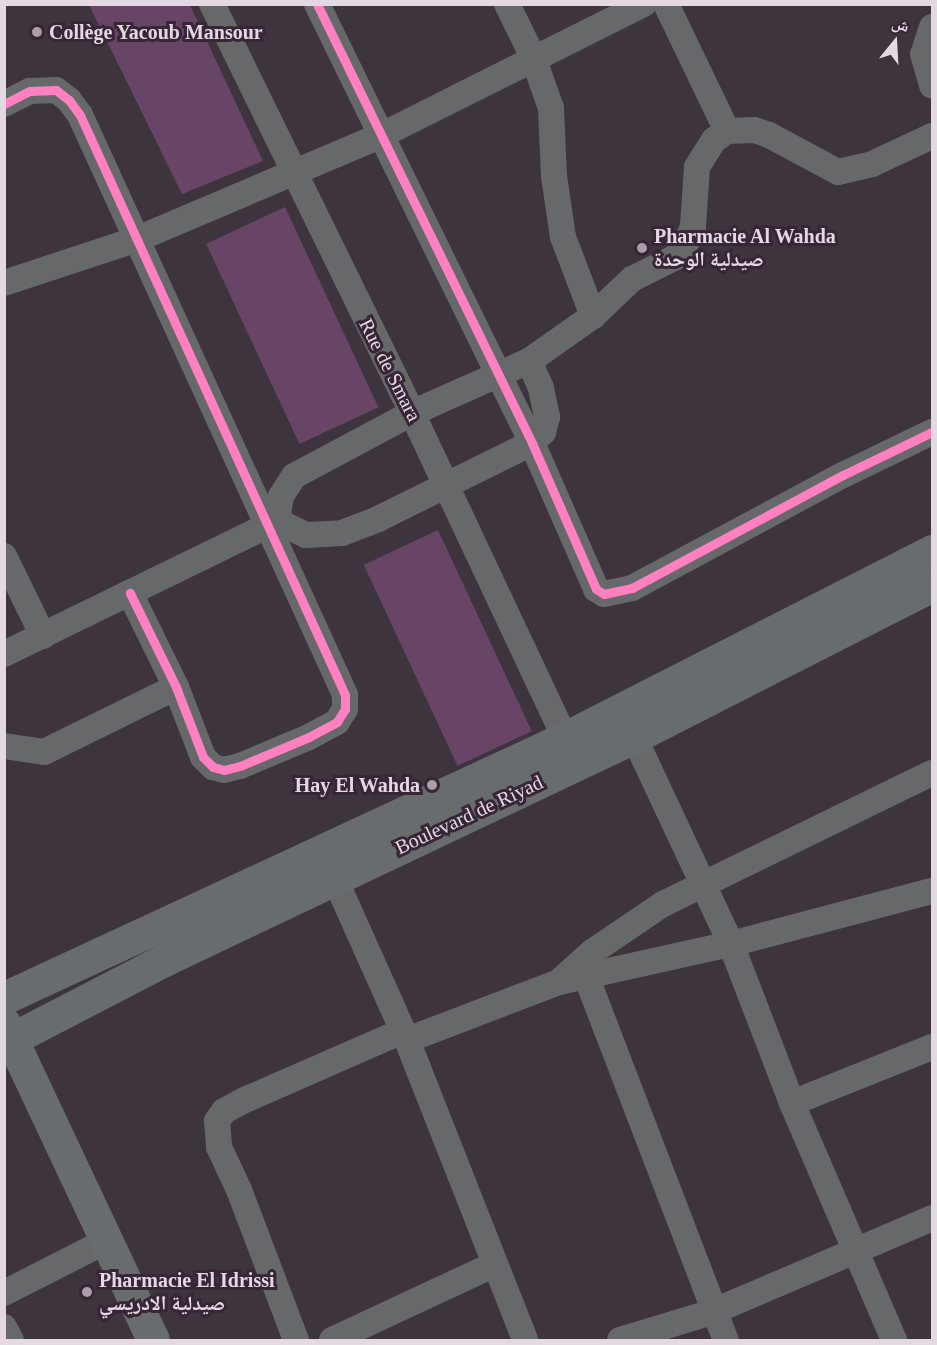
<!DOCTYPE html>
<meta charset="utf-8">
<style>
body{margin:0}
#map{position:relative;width:937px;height:1345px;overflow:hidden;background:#3d343d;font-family:"Times New Roman","Noto Naskh Arabic",serif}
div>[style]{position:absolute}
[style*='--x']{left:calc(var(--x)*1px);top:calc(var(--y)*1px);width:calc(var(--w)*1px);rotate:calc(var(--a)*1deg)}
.green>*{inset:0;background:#684467;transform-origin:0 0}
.street>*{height:26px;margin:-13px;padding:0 13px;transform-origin:13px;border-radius:13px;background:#67686a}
.secondary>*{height:33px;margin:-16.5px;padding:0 16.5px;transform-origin:16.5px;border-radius:16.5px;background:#686c6e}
.cycleway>*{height:9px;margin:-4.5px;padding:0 4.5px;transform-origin:4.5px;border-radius:4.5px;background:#ff80c0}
.dots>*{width:16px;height:16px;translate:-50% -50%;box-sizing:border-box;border:3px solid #372636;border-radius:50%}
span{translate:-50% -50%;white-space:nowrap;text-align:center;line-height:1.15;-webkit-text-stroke:6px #372636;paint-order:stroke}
.poi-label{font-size:20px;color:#e4d9e3;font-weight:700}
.left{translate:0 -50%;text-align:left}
.right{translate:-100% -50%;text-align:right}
.street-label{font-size:20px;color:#e4d9e3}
.frame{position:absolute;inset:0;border:6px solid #e4d9e3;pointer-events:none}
.north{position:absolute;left:865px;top:12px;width:60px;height:60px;-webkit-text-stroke:4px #372636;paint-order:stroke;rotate:18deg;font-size:16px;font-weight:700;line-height:24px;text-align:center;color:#e4d9e3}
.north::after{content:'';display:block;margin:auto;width:21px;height:27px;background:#e4d9e3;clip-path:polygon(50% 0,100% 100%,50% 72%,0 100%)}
</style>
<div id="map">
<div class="green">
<i style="clip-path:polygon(89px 5px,190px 5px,263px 161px,182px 194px)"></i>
<i style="left:285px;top:207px;width:221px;height:87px;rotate:65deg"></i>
<i style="left:438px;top:530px;width:222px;height:82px;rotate:65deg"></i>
</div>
<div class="street">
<i style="--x:212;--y:4;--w:455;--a:63.9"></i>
<i style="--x:412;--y:413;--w:359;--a:64.8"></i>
<i style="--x:317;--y:4;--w:489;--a:63.9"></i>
<i style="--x:532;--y:443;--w:159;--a:66.3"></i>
<i style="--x:596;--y:589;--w:9;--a:32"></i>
<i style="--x:604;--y:594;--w:29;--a:-12"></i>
<i style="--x:632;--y:588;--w:239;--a:-28.2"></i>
<i style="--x:843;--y:475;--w:99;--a:-25.8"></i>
<i style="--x:507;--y:4;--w:59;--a:63.9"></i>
<i style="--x:533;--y:57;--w:54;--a:70.6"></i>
<i style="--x:551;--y:108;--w:68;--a:87.5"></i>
<i style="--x:554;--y:176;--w:62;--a:81.6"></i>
<i style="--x:563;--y:237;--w:85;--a:69.2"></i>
<i style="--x:666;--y:4;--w:141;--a:64.3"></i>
<i style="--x:932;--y:27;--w:28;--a:108"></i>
<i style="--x:923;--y:54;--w:33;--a:74"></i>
<i style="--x:4;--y:104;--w:29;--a:-27"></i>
<i style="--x:30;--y:91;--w:26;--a:-2"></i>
<i style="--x:56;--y:90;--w:16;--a:38"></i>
<i style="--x:69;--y:100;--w:19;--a:54"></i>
<i style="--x:80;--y:115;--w:618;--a:65.43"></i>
<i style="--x:337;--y:677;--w:20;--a:66"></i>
<i style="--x:345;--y:695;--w:14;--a:90"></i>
<i style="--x:345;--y:709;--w:15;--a:122"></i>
<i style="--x:337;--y:722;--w:32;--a:152"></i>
<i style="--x:309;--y:737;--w:75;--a:157.2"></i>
<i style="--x:240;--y:766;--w:16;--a:166"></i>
<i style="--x:224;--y:770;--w:11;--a:-165"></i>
<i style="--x:213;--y:767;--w:14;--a:-135"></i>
<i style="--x:203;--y:757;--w:75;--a:-111.1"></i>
<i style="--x:176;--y:687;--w:105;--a:-116.1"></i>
<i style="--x:4;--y:283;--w:138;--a:-18.2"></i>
<i style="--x:135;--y:240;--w:266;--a:-23"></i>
<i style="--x:380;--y:136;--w:295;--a:-26.6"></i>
<i style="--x:277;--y:521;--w:25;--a:-81"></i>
<i style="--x:281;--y:496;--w:24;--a:-57"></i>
<i style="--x:294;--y:476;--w:134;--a:-28.1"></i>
<i style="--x:412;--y:413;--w:128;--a:-24"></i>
<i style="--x:529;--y:361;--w:78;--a:-35.1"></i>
<i style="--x:593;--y:316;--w:54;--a:-43.5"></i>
<i style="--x:632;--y:279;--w:47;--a:-26.6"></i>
<i style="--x:674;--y:258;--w:14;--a:-45"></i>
<i style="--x:684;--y:248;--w:23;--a:-67"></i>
<i style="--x:693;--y:227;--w:60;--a:-86.2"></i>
<i style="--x:697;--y:167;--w:32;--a:-58"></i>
<i style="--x:714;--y:140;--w:16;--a:-35"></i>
<i style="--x:727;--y:131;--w:27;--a:-2"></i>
<i style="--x:754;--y:130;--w:16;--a:18"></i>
<i style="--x:769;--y:135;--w:78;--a:28.2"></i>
<i style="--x:838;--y:172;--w:35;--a:-13"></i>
<i style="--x:872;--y:164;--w:66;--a:-25"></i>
<i style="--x:277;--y:521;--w:32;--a:26"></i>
<i style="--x:306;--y:535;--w:36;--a:-3"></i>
<i style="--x:342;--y:533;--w:39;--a:-21"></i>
<i style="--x:378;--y:519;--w:172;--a:-26.3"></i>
<i style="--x:532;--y:443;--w:16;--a:-45"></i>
<i style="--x:543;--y:432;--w:16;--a:-75"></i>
<i style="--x:547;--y:417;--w:30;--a:-102"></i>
<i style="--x:541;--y:388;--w:30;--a:-114"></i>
<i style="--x:4;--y:556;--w:89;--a:64"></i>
<i style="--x:4;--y:654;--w:304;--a:-26"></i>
<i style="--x:4;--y:746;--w:40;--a:8.5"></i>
<i style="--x:44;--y:752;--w:147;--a:-26.2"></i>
<i style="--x:335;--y:879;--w:176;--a:65.9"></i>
<i style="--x:407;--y:1040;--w:322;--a:68.5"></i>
<i style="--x:586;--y:976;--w:390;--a:69"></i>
<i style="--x:561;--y:980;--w:42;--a:-42.1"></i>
<i style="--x:592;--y:952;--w:86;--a:-34.1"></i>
<i style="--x:663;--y:904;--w:299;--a:-26"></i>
<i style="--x:407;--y:1040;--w:163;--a:-20.9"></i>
<i style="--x:559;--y:982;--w:176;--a:-12.5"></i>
<i style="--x:731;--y:944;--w:229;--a:-115.1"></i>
<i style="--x:792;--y:1103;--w:151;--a:-21.8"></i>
<i style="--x:4;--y:1293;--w:114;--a:-27"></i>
<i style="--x:4;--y:1327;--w:15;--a:62"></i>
<i style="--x:296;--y:1340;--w:160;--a:-110.8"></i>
<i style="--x:239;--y:1190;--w:47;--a:-114.9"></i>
<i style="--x:219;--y:1147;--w:26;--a:-94"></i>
<i style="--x:217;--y:1121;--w:12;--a:-55"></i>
<i style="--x:224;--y:1111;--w:26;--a:-28"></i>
<i style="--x:247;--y:1099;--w:170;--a:-23.6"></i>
<i style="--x:332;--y:1340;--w:180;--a:-25"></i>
<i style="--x:620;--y:1340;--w:96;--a:-16.9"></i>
<i style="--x:712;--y:1312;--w:239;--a:-23.1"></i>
<i style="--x:894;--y:1340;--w:258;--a:-113.3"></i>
<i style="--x:792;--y:1103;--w:170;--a:-111"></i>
<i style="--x:731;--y:944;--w:208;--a:-14.8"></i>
</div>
<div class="secondary">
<i style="--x:4;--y:998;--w:618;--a:-24.87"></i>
<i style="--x:565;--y:738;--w:412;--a:-27"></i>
<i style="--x:4;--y:1023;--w:350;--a:64.8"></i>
<i style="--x:4;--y:1043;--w:180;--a:-27.4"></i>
<i style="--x:164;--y:960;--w:520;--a:-25.38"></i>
<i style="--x:634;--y:737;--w:335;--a:-27"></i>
</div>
<div class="cycleway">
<i style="--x:317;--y:4;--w:489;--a:63.9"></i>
<i style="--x:532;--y:443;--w:159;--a:66.3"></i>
<i style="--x:596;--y:589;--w:9;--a:32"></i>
<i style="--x:604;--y:594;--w:29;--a:-12"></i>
<i style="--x:632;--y:588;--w:239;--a:-28.2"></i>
<i style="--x:843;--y:475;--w:99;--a:-25.8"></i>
<i style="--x:4;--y:104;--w:29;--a:-27"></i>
<i style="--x:30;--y:91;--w:26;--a:-2"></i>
<i style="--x:56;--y:90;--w:16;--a:38"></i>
<i style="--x:69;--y:100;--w:19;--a:54"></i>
<i style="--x:80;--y:115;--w:618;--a:65.43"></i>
<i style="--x:337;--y:677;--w:20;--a:66"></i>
<i style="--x:345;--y:695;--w:14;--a:90"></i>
<i style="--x:345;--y:709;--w:15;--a:122"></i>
<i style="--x:337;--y:722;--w:32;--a:152"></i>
<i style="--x:309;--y:737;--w:75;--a:157.2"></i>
<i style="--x:240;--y:766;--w:16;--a:166"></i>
<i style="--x:224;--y:770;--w:11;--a:-165"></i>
<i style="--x:213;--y:767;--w:14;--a:-135"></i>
<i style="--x:203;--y:757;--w:75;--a:-111.1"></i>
<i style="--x:176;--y:687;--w:105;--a:-116.1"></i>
</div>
<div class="dots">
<i style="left:37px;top:32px;background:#aa9fa9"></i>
<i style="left:642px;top:248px;background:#aa9fa9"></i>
<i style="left:432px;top:785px;background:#aa9fa9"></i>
<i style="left:87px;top:1292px;background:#aa9fa9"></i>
</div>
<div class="poi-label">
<span class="left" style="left:49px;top:32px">Collège Yacoub Mansour</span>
<span class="left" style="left:654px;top:248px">Pharmacie Al Wahda<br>صيدلية الوحدة</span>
<span class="right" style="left:420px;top:785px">Hay El Wahda</span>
<span class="left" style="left:99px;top:1292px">Pharmacie El Idrissi<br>صيدلية الادريسي</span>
</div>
<div class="street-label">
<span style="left:390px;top:370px;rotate:63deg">Rue de Smara</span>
<span style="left:469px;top:815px;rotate:-25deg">Boulevard de Riyad</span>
</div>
<div class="frame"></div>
<div class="north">ش</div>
</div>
